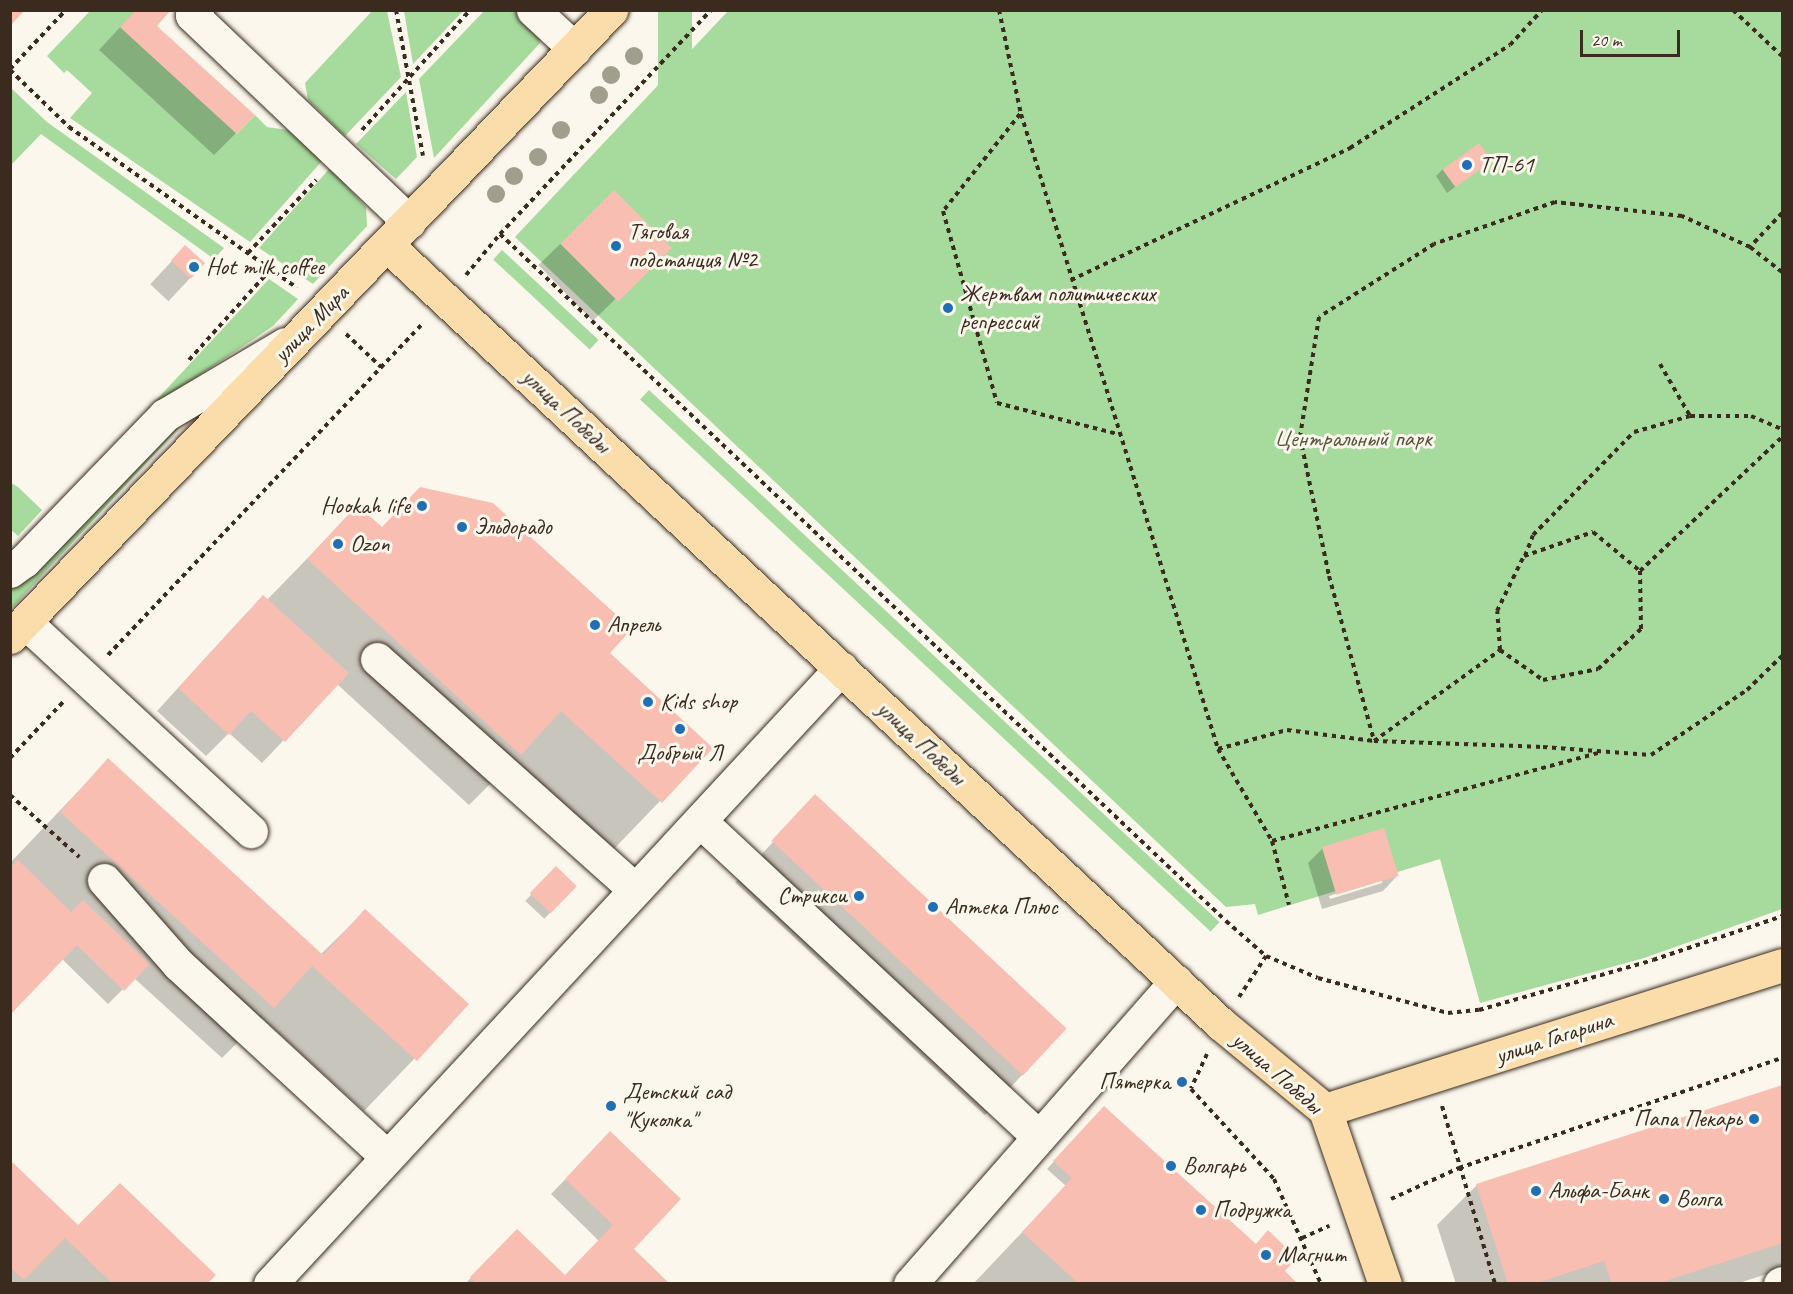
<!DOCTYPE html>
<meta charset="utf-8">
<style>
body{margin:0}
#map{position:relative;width:1793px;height:1294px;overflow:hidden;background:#fbf7ec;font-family:Caveat,sans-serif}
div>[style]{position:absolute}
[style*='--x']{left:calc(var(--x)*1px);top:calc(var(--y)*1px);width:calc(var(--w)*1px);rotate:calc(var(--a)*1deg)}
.green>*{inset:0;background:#a6db9d;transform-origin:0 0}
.shadow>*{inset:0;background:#0003;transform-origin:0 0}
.building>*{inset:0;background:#f9beb2;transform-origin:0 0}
.path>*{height:4px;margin-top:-2px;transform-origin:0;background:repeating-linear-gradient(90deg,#3b2a1e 0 4.5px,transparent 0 9px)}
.roads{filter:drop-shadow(0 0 2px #3b2a1e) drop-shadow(0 0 2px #3b2a1e)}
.minor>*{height:33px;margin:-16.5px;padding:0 16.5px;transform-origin:16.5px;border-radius:16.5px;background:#fbf7ec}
.major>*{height:33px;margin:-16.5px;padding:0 16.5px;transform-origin:16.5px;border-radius:16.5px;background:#faddab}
.trees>*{width:18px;height:18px;margin:-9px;border-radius:50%;background:#a09e8c}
.dots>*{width:16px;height:16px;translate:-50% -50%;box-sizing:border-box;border:3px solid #fbf7ec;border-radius:50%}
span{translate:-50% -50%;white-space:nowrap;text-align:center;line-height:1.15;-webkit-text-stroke:6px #fbf7ec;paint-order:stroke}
.poi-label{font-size:24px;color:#3b2a1e}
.left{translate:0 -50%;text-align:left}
.right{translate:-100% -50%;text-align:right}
.street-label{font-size:24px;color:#3b2a1e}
.park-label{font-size:24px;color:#56563e}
.frame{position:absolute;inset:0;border:12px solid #3b2a1e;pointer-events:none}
.scale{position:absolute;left:1580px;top:30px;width:100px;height:27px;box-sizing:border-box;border:3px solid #3b2a1e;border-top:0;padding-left:8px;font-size:18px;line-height:21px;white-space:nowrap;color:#3b2a1e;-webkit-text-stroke:4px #fbf7ec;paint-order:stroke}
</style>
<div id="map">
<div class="green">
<i style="clip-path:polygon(90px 11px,136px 11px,121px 28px,237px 134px,255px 115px,267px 127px,288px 130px,322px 161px,250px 242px,70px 118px,92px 93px,67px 70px,64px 73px,47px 56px)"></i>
<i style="clip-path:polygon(372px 11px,387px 11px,401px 77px,345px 136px,308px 100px,305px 83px)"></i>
<i style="clip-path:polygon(404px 11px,404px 10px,463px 11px,413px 64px)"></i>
<i style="clip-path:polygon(484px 11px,518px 11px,540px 36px,540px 43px,434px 158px,419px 79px)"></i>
<i style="left:658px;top:11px;width:34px;height:257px"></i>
<i style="clip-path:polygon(728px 11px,1782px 11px,1782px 909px,1644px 958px,1480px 1003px,1440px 859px,1258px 915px,1255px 904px,1226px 907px,515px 237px)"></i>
<i style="clip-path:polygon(11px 88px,47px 122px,224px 248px,214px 259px,41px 134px,11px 165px)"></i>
<i style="clip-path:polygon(406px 92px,417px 157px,396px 179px,356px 144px)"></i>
<i style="clip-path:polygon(330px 168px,366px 207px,367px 226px,313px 284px,259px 248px)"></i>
<i style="left:502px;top:250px;width:132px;height:13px;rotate:43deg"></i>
<i style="clip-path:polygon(269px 279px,298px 299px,273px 326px,146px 411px)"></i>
<i style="left:649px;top:390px;width:780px;height:13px;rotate:43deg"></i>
<i style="clip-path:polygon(187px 419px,11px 609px,11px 585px,159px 433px)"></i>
<i style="clip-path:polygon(11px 483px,18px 487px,42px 510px,18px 536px,11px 530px)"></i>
</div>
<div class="shadow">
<i style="clip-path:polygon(136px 10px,155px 26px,236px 133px,214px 155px,99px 50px)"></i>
<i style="clip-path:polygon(1490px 161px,1447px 193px,1436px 176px,1443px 169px)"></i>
<i style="left:614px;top:192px;width:78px;height:105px;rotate:46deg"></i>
<i style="left:185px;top:247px;width:25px;height:51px;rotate:43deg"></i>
<i style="clip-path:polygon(357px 507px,382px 529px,604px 658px,711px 748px,610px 853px,511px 763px,469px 805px,337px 684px,262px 763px,229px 733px,206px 756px,157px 711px,241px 619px,263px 597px,267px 600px)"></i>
<i style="clip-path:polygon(108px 760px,321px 954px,365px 911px,467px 1004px,364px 1111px,262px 1018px,222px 1058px,134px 978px,108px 1004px,62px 959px,10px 863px)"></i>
<i style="left:815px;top:797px;width:341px;height:117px;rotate:43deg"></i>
<i style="clip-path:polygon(evenodd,1323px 848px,1397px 876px,1383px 891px,1322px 909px,1308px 863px,1323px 848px,1382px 880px,1382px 883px,1330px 899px,1329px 896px,1382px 880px)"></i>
<i style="left:556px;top:868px;width:26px;height:45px;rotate:43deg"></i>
<i style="clip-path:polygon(1782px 1087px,1782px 1269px,1736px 1284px,1456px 1284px,1437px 1225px,1477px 1185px)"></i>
<i style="clip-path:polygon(1097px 1115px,1283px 1271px,1296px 1284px,973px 1284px,1066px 1186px,1047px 1169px)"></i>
<i style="clip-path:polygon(596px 1148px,632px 1249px,668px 1284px,465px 1284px,517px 1231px,564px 1277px,599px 1241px,551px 1194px)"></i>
<i style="clip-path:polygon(10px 1162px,78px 1227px,205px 1284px,10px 1284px)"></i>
</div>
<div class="building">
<i style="clip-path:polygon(10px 10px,25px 10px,10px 26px)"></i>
<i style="clip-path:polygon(136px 10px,171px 10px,157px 26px,255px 115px,237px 134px,120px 27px)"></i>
<i style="left:1479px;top:143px;width:22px;height:45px;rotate:54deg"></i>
<i style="left:614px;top:190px;width:82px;height:76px;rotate:45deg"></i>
<i style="left:185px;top:245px;width:27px;height:21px;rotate:42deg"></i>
<i style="clip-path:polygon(420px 487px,493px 503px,632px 629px,610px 653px,713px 748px,662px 803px,561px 711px,521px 755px,307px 559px,357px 505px,382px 527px)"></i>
<i style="clip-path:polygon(263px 595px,349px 673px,285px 742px,251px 711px,229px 735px,178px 688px)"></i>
<i style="clip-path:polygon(108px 758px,323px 955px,365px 909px,469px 1004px,417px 1061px,312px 966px,274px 1008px,60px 812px)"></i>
<i style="left:815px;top:794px;width:344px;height:64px;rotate:43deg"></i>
<i style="left:1384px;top:828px;width:50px;height:65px;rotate:73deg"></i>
<i style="clip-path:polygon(18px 860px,71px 912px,83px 900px,150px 964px,124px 991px,77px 945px,10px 1015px,10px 868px)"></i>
<i style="left:556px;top:866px;width:29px;height:38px;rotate:44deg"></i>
<i style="clip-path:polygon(1782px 1085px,1782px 1243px,1656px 1284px,1612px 1284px,1604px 1261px,1534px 1284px,1508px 1284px,1476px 1184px)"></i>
<i style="clip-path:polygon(1104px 1106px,1256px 1244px,1268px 1230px,1297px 1258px,1285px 1271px,1298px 1284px,1079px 1284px,1022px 1232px,1072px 1178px,1053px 1161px)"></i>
<i style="clip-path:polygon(610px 1131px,681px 1199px,634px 1249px,670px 1284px,476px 1284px,470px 1277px,517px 1229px,565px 1275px,613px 1225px,565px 1179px)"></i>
<i style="clip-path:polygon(10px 1160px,78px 1225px,120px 1183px,216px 1275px,207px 1284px,113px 1284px,65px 1238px,24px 1280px,10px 1267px)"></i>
</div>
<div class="path">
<i style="--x:396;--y:10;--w:148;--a:79.5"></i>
<i style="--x:999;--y:10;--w:106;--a:78.1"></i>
<i style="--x:1021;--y:114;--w:665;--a:72.76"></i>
<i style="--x:1218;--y:749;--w:107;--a:59.6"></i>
<i style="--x:1272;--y:841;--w:66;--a:75.1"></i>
<i style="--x:1733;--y:10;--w:67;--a:43.2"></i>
<i style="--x:10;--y:69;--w:81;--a:-46.5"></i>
<i style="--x:10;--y:70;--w:82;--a:44"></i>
<i style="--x:69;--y:127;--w:279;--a:35.2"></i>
<i style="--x:1020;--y:114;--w:124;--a:128.4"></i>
<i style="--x:943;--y:211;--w:199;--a:74.3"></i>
<i style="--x:997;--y:403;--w:125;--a:14.4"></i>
<i style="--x:362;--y:130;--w:161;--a:-48"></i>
<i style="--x:1782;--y:213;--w:47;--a:133.3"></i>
<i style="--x:1750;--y:247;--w:41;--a:38"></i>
<i style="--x:500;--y:234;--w:1000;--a:43.42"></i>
<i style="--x:1226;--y:921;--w:53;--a:41.2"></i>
<i style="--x:1266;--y:956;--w:56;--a:22.9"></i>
<i style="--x:1318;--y:978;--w:135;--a:15.1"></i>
<i style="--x:1448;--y:1013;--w:31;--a:-6"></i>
<i style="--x:1479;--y:1010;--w:181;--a:-16"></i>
<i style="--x:1653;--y:960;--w:136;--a:-18.8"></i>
<i style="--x:1750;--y:247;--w:75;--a:-155.5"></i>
<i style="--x:1682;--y:216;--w:128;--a:-173.7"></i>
<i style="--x:1555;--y:202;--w:128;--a:160.9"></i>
<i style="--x:1434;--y:244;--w:136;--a:147.6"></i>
<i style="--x:1319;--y:317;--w:121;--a:99"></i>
<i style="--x:1300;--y:437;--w:142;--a:78.2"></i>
<i style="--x:1329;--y:576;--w:171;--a:74.7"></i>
<i style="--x:1374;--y:741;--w:169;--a:2"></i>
<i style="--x:1543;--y:747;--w:108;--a:4.2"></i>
<i style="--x:1651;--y:755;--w:116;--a:-34.1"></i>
<i style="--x:1747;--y:690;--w:49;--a:-44.2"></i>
<i style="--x:248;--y:253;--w:100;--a:-47"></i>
<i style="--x:466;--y:275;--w:53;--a:-50.3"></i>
<i style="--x:500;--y:234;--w:308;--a:-46.7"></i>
<i style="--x:1071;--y:280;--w:309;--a:-25.3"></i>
<i style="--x:1350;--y:148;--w:190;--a:-32.8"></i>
<i style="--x:1510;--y:45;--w:47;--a:-47.6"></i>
<i style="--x:346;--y:334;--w:48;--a:43.3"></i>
<i style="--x:189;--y:360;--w:122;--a:-48"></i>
<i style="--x:1660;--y:364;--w:60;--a:60"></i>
<i style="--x:1525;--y:556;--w:22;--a:-69"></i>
<i style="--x:1533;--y:535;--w:144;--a:-45.6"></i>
<i style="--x:1634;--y:432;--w:58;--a:-15.9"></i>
<i style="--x:1690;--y:416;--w:61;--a:0"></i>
<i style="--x:1751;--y:416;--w:34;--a:23"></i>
<i style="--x:1500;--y:650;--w:52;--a:34.9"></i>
<i style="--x:1543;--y:680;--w:56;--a:-11.3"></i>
<i style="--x:1598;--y:669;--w:59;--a:-42.9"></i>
<i style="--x:1641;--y:629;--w:58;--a:-91"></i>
<i style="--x:1640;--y:571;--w:195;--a:-43.3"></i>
<i style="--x:108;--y:655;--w:458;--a:-46.5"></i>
<i style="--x:1218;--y:749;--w:72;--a:-15.4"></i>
<i style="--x:1287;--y:730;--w:88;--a:7.2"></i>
<i style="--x:1374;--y:741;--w:155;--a:-35.8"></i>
<i style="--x:1500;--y:650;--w:39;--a:-94"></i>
<i style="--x:1497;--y:611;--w:61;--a:-63.9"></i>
<i style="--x:1524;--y:556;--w:73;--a:-19.2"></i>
<i style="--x:1593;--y:532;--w:61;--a:39.7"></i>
<i style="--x:10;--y:758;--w:79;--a:-46.5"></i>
<i style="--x:10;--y:795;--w:93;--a:41.9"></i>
<i style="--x:1272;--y:841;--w:341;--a:-15.1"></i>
<i style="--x:1239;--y:997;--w:49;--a:-56.6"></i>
<i style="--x:1207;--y:1054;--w:38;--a:115"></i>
<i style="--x:1191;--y:1089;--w:122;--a:47.3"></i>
<i style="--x:1274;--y:1179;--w:115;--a:65.9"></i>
<i style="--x:1442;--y:1106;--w:186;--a:73.4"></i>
<i style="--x:1391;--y:1199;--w:75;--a:-24.5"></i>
<i style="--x:1459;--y:1168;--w:341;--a:-18.8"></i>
<i style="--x:1302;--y:1238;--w:30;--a:-24"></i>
</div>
<div class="roads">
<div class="minor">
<i style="--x:197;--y:10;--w:7;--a:135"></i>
<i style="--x:192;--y:15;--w:300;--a:43.6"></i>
<i style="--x:533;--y:10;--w:57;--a:42.9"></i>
<i style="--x:10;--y:571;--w:17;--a:-36"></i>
<i style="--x:24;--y:561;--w:203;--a:-46"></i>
<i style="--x:165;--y:415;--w:139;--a:-30.6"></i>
<i style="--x:25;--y:622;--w:308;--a:42.8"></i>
<i style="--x:377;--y:659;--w:346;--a:41.8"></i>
<i style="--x:700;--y:821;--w:463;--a:43"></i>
<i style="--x:104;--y:880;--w:112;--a:48.6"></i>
<i style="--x:178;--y:964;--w:284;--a:42.7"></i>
<i style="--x:270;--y:1284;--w:840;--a:-47.17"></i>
<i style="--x:910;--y:1284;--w:403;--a:-48.7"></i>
<i style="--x:1780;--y:1284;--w:2;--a:-27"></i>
</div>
<div class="major">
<i style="--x:387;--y:245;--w:1141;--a:43.05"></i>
<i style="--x:1221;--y:1024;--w:135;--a:39.6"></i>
<i style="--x:1325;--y:1110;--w:184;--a:71"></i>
<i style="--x:10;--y:637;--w:869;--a:-46.21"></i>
<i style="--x:1325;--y:1110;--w:479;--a:-17.6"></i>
</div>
</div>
<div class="trees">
<i style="left:634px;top:56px"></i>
<i style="left:611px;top:75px"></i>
<i style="left:599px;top:95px"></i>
<i style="left:561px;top:130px"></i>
<i style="left:538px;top:157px"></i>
<i style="left:514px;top:176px"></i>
<i style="left:496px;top:194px"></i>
</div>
<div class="dots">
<i style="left:1467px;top:165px;background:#1f6fb2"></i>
<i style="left:616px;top:246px;background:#1f6fb2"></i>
<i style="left:194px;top:267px;background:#1f6fb2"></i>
<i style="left:948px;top:308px;background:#1f6fb2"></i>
<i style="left:422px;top:506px;background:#1f6fb2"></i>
<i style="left:462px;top:527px;background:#1f6fb2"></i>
<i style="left:338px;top:544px;background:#1f6fb2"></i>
<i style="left:595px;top:625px;background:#1f6fb2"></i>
<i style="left:648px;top:702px;background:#1f6fb2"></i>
<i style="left:680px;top:729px;background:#1f6fb2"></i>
<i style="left:859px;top:896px;background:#1f6fb2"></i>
<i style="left:933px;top:907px;background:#1f6fb2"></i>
<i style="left:1182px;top:1082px;background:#1f6fb2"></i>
<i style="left:611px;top:1106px;background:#1f6fb2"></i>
<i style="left:1754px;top:1119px;background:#1f6fb2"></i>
<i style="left:1171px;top:1166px;background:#1f6fb2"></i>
<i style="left:1536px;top:1191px;background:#1f6fb2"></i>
<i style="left:1664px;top:1199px;background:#1f6fb2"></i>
<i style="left:1201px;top:1210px;background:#1f6fb2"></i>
<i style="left:1266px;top:1255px;background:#1f6fb2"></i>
</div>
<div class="poi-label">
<span class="left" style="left:1479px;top:165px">ТП-61</span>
<span class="left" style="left:628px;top:246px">Тяговая<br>подстанция №2</span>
<span class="left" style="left:206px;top:267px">Hot milk coffee</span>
<span class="left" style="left:960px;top:308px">Жертвам политических<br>репрессий</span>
<span class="right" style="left:410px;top:506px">Hookah life</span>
<span class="left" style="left:474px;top:527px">Эльдорадо</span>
<span class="left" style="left:350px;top:544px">Ozon</span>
<span class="left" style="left:607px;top:625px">Апрель</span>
<span class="left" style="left:660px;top:702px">Kids shop</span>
<span style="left:680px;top:753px">Добрый Л</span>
<span class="right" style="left:847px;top:896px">Стрикси</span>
<span class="left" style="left:945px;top:907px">Аптека Плюс</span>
<span class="right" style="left:1170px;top:1082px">Пятерка</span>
<span class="left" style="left:623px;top:1106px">Детский сад<br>"Куколка"</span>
<span class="right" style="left:1742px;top:1119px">Папа Пекарь</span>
<span class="left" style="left:1183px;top:1166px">Волгарь</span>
<span class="left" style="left:1548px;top:1191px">Альфа-Банк</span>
<span class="left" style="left:1676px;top:1199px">Волга</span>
<span class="left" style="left:1213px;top:1210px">Подружка</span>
<span class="left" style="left:1278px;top:1255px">Магнит</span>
</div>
<div class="street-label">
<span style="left:311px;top:324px;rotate:-46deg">улица Мира</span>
<span style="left:566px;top:411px;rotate:43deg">улица Победы</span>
<span style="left:921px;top:743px;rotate:43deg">улица Победы</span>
<span style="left:1554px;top:1038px;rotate:-18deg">улица Гагарина</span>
<span style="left:1277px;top:1073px;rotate:41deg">улица Победы</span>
</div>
<div class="park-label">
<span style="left:1353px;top:439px">Центральный парк</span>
</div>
<div class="frame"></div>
<div class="scale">20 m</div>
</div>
